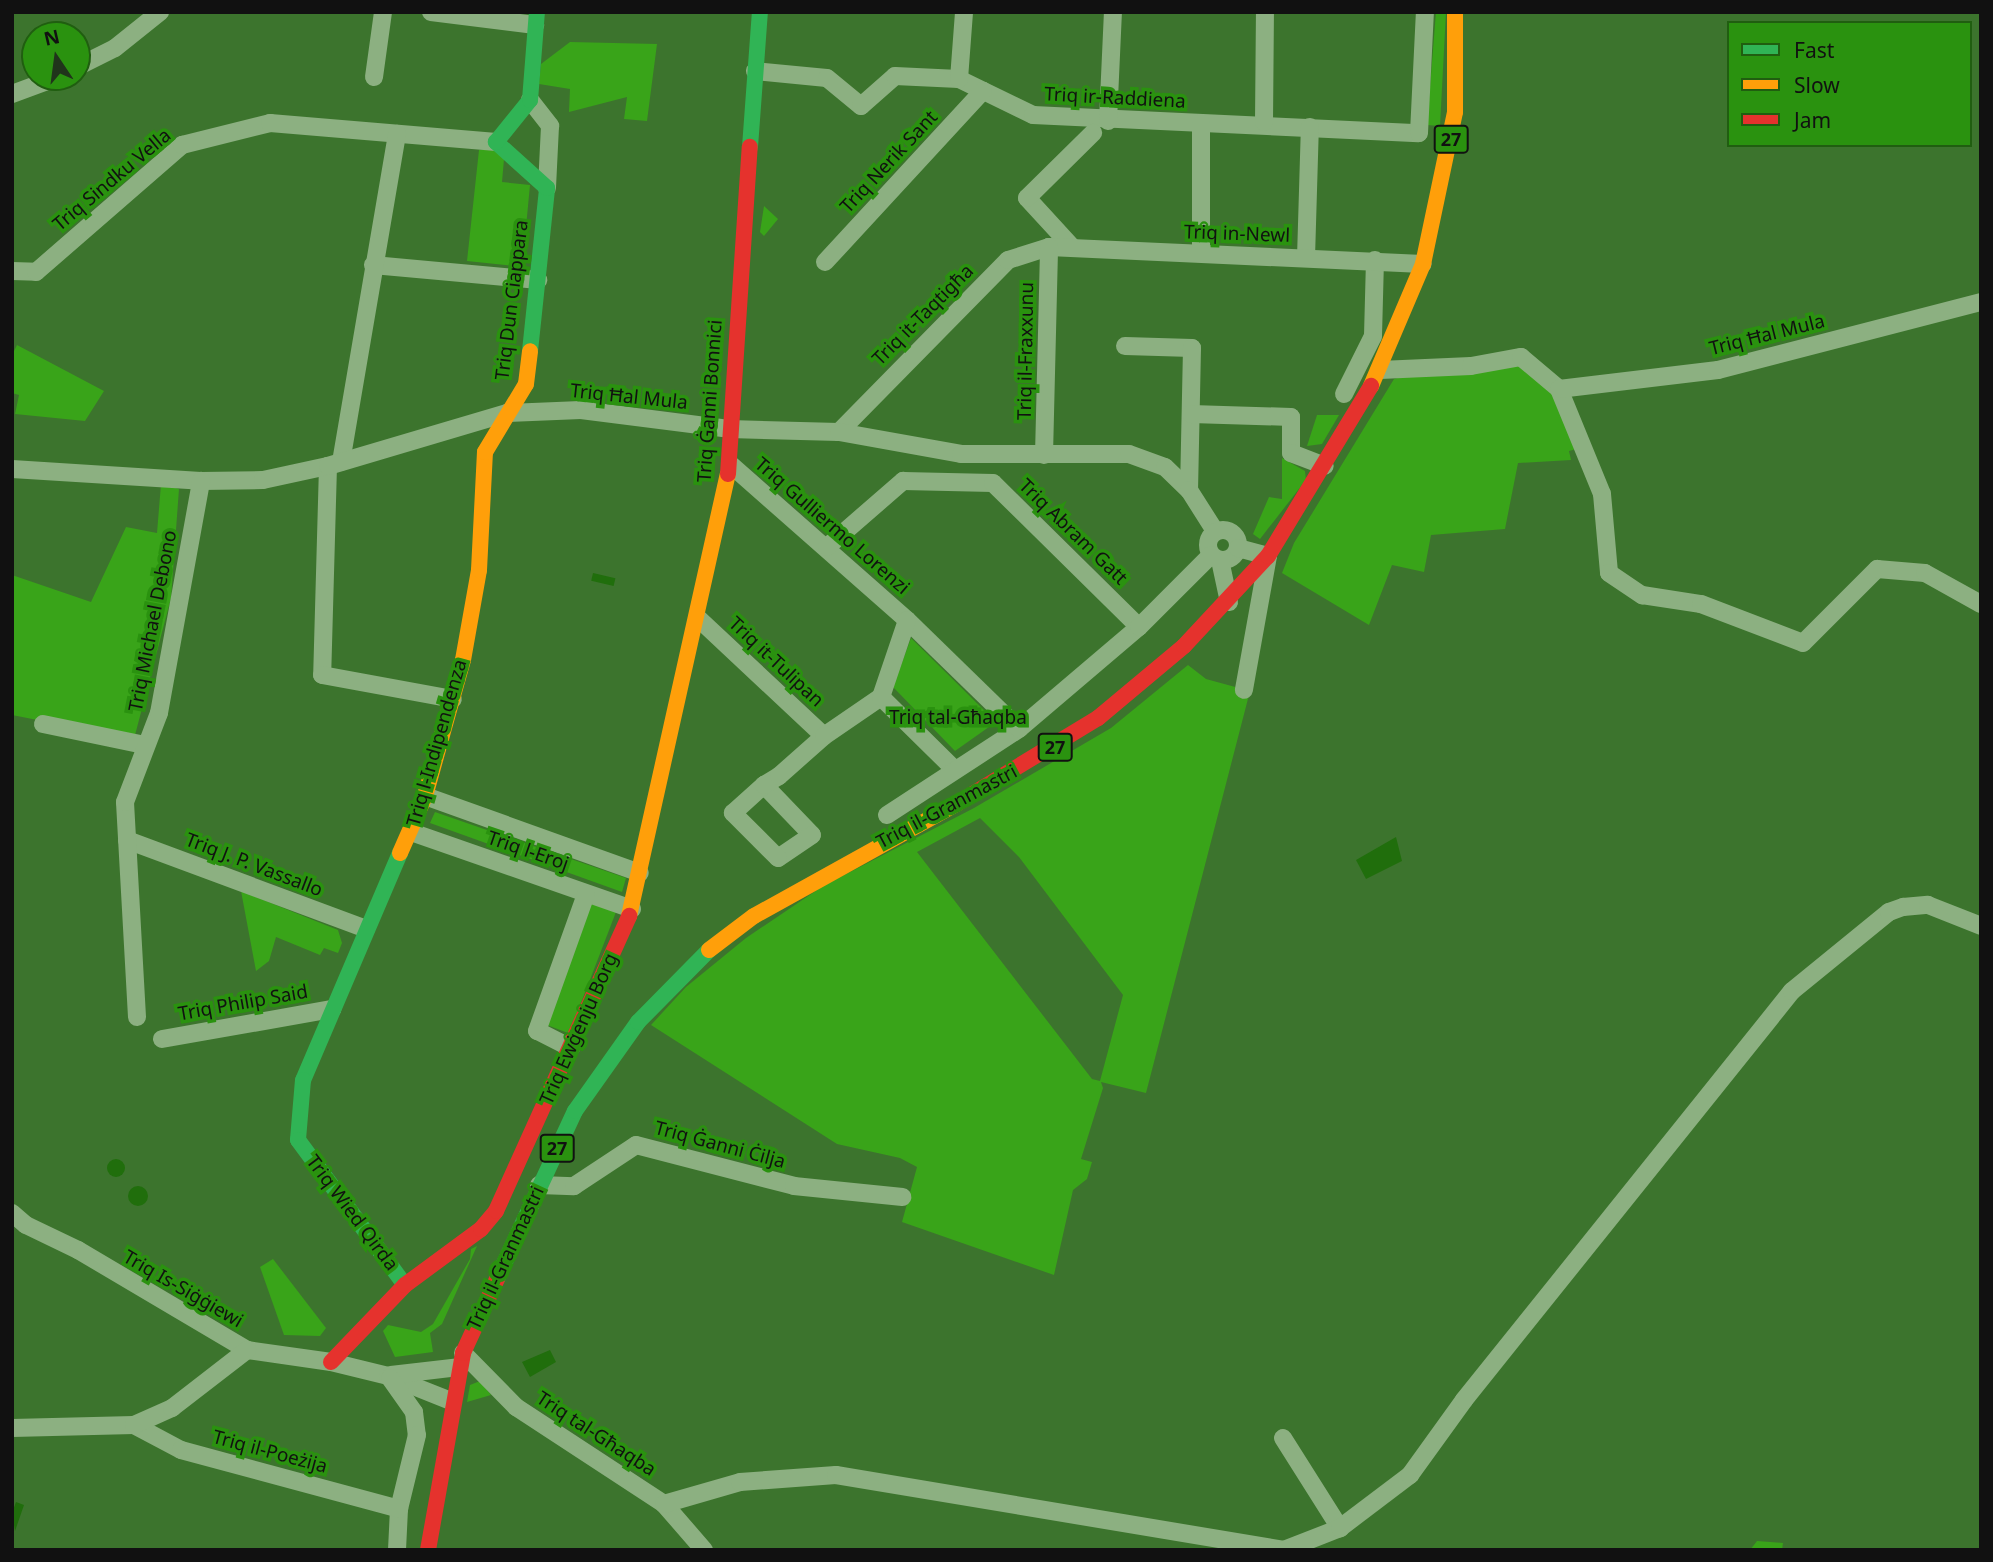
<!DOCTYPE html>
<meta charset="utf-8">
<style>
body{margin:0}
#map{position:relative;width:1993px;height:1562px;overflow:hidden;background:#3c742d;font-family:"Noto Sans",sans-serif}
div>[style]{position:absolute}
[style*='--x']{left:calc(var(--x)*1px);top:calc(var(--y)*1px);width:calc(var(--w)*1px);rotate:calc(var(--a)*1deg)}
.green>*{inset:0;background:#39a419;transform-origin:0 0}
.water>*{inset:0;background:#206e0c;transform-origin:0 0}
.round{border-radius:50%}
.street>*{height:18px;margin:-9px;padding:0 9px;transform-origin:9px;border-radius:9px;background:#8cb081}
.street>.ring{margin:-9px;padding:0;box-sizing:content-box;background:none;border:18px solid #8cb081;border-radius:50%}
.fast>*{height:16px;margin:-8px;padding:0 8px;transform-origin:8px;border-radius:8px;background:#30b455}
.slow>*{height:16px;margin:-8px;padding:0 8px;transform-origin:8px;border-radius:8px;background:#ff9f0a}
.jam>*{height:16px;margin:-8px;padding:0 8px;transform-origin:8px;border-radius:8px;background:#e5322d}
span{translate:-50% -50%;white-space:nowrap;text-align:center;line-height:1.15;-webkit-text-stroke:7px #2a920f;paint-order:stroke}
.shield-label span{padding:2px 5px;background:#2a920f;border:2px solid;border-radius:5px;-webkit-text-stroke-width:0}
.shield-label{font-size:18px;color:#111;font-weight:700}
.street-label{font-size:19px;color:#111}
.park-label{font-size:19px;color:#111}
.frame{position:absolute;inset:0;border:14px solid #111;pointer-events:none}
.legend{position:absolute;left:1727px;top:21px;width:245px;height:126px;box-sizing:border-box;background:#2a920f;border:2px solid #205e10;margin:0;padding:9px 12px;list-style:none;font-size:21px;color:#111}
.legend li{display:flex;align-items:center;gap:14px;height:35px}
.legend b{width:35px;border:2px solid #205e10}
.north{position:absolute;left:21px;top:21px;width:70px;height:70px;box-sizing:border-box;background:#2a920f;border:2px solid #205e10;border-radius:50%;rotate:347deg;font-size:19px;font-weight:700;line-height:28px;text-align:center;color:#111}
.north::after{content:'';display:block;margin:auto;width:24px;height:32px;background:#20341b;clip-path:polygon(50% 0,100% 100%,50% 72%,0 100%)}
</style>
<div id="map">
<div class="green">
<i style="clip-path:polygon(1436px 12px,1446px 12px,1440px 126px,1427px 125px)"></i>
<i style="clip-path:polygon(570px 42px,657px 44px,647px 121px,624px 119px,627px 97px,569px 112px,570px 89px,539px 84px,541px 64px)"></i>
<i style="clip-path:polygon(479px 150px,495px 150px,504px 159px,502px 182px,530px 185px,523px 259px,514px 266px,467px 261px)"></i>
<i style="clip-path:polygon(764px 206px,778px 219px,764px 236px,760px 232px)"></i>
<i style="clip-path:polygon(17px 345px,104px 391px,85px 421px,15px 414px,19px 395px,12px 393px,12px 355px)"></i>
<i style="clip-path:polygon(1509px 363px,1524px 367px,1554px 395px,1580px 448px,1569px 451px,1571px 460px,1518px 463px,1505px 529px,1431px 535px,1424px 572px,1392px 565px,1369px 625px,1282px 573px,1294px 543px,1394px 379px,1432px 369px)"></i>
<i style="clip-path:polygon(1317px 415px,1339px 415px,1322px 444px,1307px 446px)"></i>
<i style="clip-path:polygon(1282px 458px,1305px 471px,1306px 480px,1260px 539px,1253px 534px,1269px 497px,1282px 499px)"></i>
<i style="clip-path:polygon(161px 484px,179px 489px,171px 598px,134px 739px,12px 715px,12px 575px,91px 602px,126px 527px,157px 533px)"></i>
<i style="clip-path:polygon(911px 638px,996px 722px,955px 751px,893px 687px)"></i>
<i style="clip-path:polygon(evenodd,1188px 665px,1206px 679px,1250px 691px,1146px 1093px,1101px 1082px,1103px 1088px,1081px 1159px,1092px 1162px,1087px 1179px,1073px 1190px,1054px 1275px,902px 1222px,917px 1167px,900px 1158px,837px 1144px,651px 1025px,686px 987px,746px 938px,823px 886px,974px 808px,1111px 728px,1188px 665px,980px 818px,1019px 857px,1123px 995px,1100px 1081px,1092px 1079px,917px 852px,980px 818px)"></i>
<i style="clip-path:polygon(435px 812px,626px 878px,622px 892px,430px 823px)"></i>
<i style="clip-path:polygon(241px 891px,338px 930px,342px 943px,338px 953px,324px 948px,320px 955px,276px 937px,269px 961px,256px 971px)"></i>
<i style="left:592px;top:902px;width:26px;height:131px;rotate:21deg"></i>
<i style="clip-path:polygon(477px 1246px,442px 1324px,430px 1333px,433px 1352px,395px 1357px,383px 1331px,388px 1325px,421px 1332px,433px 1324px,470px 1259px,471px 1249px)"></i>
<i style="clip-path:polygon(273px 1259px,326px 1328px,320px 1336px,284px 1335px,260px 1267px)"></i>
<i style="clip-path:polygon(480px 1381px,491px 1395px,467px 1402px,470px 1385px)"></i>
<i style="clip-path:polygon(1757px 1541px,1783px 1543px,1782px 1550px,1750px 1550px)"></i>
</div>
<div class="water">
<i style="left:593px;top:573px;width:23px;height:8px;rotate:13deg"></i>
<i style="clip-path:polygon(1396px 837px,1402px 861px,1366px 879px,1356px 860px)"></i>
<i class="round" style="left:107px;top:1159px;width:18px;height:18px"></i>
<i class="round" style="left:128px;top:1186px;width:20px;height:20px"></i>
<i style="clip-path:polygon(550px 1350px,556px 1362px,530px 1377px,522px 1362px)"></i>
<i style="clip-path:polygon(16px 1502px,24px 1505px,15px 1531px,12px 1513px)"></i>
</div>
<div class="street">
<i style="--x:431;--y:12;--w:105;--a:7.1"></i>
<i style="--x:77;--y:67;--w:42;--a:-26.6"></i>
<i style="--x:115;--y:48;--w:58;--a:-38.7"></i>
<i style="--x:755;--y:71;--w:72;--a:5.6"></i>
<i style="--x:827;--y:78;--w:44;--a:39.5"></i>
<i style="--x:861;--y:106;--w:45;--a:-41.4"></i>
<i style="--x:895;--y:76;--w:64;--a:2.7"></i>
<i style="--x:959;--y:79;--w:82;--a:25.9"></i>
<i style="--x:1033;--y:115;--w:386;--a:2.7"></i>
<i style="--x:1419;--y:133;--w:121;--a:-87.2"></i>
<i style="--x:374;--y:77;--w:66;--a:-82.1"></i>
<i style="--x:959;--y:79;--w:67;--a:-85.7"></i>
<i style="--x:12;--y:94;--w:49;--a:-20.3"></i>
<i style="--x:530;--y:100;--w:33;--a:52"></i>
<i style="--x:550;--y:126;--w:62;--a:92.8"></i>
<i style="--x:1108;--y:121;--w:109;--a:-87.4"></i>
<i style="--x:1264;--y:122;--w:110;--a:-89.5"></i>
<i style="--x:1201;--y:123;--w:130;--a:90"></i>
<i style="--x:1073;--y:248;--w:68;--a:-132.6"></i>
<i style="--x:1027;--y:198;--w:93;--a:-44.6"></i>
<i style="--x:1306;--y:258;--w:131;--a:-88.3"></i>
<i style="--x:825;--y:262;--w:233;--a:-47.3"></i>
<i style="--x:373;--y:265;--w:166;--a:5.2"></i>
<i style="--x:12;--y:271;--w:24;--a:2"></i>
<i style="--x:36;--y:272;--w:194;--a:-41"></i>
<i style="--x:182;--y:145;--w:91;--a:-14"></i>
<i style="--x:270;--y:123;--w:227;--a:4.8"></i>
<i style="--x:1125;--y:346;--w:67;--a:1.7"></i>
<i style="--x:1192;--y:348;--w:142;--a:91.2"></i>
<i style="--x:1380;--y:370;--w:91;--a:-2.5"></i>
<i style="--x:1471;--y:366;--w:51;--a:-10.2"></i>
<i style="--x:1521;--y:357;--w:50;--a:40.1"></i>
<i style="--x:1559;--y:389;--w:113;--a:67.7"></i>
<i style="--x:1602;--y:494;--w:79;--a:84.9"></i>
<i style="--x:1609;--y:573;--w:40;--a:34"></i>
<i style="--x:1642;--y:595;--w:60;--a:8.7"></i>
<i style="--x:1701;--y:604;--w:109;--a:20.9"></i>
<i style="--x:1803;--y:643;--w:105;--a:-45"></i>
<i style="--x:1877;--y:569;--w:48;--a:4.8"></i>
<i style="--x:1925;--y:573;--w:64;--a:29"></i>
<i style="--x:1559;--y:389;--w:160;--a:-6.8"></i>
<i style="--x:1718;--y:370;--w:272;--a:-14.5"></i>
<i style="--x:1344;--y:394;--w:65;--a:-63.4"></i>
<i style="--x:1373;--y:336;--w:76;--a:-88.5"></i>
<i style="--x:1191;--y:414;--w:100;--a:1.7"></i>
<i style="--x:1291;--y:417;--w:36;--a:90"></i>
<i style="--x:1291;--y:453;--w:36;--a:21"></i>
<i style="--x:839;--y:432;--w:241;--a:-45.5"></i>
<i style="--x:1008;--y:260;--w:43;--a:-17.6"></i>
<i style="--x:1049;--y:247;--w:374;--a:2.6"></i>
<i style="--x:1044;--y:455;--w:208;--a:-88.6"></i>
<i style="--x:341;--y:462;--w:333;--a:-80.3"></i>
<i style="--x:730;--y:464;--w:236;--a:41.4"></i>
<i style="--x:907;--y:620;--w:156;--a:44.2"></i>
<i style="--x:328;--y:466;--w:209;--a:91.6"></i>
<i style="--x:322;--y:675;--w:133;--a:10.4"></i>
<i style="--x:12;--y:469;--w:189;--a:3.6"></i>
<i style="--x:201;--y:481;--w:62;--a:-0.9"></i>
<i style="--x:263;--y:480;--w:66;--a:-12.2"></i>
<i style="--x:328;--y:466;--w:187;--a:-16.5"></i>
<i style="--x:507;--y:413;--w:74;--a:-2.3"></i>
<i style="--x:581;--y:410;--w:149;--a:7.3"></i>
<i style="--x:729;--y:429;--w:110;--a:1.6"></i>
<i style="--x:839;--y:432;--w:124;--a:10.2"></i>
<i style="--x:961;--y:454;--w:168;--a:0"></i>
<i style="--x:1129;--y:454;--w:38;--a:20"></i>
<i style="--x:1165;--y:467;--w:33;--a:44"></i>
<i style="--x:1189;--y:490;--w:49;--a:57.6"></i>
<i class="ring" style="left:1208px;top:530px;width:12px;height:12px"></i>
<i style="--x:827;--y:547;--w:101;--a:-41"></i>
<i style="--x:903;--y:481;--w:90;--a:1.3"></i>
<i style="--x:993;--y:483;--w:205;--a:44.6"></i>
<i style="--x:1238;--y:548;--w:31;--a:15"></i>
<i style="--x:1268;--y:556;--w:136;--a:100.2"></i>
<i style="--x:1220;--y:560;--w:43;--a:77.9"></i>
<i style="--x:699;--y:619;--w:171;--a:43.1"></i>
<i style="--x:881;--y:697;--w:101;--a:44.6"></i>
<i style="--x:43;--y:724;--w:103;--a:11.7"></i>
<i style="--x:764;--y:785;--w:69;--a:46.2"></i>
<i style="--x:812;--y:835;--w:41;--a:145.9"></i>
<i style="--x:778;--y:858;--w:64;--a:-135"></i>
<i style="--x:733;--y:813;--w:42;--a:-42.1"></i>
<i style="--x:764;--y:785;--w:17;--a:-31"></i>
<i style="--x:779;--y:776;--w:60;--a:-41.6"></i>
<i style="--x:824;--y:736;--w:69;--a:-34.4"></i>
<i style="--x:881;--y:697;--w:81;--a:-71.3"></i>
<i style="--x:425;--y:796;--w:228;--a:19.7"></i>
<i style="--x:887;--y:815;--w:158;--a:-33.1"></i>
<i style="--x:1019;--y:729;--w:157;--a:-40.4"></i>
<i style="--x:1139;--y:627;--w:102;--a:-45"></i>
<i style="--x:411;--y:832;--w:234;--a:19.2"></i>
<i style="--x:127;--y:840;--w:255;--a:20.4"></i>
<i style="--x:137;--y:1017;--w:215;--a:-93.2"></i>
<i style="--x:125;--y:802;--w:95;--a:-69.1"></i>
<i style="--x:159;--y:713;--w:236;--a:-79.7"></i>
<i style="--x:162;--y:1039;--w:173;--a:-10"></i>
<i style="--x:571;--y:1048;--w:38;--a:-153"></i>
<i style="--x:537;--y:1031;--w:145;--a:-70.3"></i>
<i style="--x:539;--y:1185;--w:35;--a:2"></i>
<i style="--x:574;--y:1186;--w:74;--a:-33.5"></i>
<i style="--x:636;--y:1145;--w:163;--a:14.5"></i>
<i style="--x:794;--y:1186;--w:109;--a:5.8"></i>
<i style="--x:12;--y:1213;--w:18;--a:41"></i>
<i style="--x:26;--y:1225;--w:58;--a:25.7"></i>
<i style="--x:78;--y:1250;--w:196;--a:30.6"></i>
<i style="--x:247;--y:1350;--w:85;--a:8.1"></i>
<i style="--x:331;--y:1362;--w:59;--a:13.8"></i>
<i style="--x:388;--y:1376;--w:68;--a:21.6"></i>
<i style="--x:463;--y:1353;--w:76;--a:45.5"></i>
<i style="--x:516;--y:1407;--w:177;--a:33.2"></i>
<i style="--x:664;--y:1504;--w:61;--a:49"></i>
<i style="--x:391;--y:1375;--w:68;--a:-6.7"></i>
<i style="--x:390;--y:1378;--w:42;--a:54.8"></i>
<i style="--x:414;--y:1412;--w:23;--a:83"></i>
<i style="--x:417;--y:1435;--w:76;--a:103.7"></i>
<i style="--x:399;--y:1509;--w:41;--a:92.8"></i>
<i style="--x:134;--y:1425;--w:53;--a:28"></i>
<i style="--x:181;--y:1450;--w:226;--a:15.1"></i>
<i style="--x:12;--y:1428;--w:122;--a:-1.4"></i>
<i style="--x:134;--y:1425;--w:42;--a:-24.1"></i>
<i style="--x:172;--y:1408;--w:95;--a:-37.7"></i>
<i style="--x:1283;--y:1438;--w:107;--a:57.7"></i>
<i style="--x:664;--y:1504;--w:79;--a:-16.1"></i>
<i style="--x:740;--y:1482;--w:96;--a:-4.2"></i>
<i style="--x:836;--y:1475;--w:454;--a:9.5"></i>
<i style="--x:1284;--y:1550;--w:60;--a:-21.4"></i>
<i style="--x:1340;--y:1528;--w:88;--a:-37.1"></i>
<i style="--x:1410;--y:1475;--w:92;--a:-54.2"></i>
<i style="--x:1464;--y:1400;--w:524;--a:-51.27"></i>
<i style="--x:1792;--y:991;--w:125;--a:-39.2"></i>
<i style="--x:1889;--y:912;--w:15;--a:-20"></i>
<i style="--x:1903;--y:907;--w:25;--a:-5"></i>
<i style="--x:1928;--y:905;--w:57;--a:21.6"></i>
</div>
<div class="fast">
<i style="--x:750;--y:147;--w:135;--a:-85.8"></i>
<i style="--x:530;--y:351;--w:164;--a:-84"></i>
<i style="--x:547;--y:188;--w:69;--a:-138"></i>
<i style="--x:496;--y:142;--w:54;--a:-51"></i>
<i style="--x:530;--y:100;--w:88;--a:-85.5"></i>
<i style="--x:400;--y:853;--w:247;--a:113.1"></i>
<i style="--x:303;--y:1080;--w:60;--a:94.8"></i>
<i style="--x:298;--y:1140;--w:180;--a:53.6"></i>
<i style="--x:497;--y:1279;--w:185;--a:-65.1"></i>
<i style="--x:575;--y:1111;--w:109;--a:-54.7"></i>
<i style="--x:638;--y:1022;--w:101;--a:-45.4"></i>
</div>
<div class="slow">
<i style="--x:1371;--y:386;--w:133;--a:-66.9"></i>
<i style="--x:1423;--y:264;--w:155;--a:-78.1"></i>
<i style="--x:1455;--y:112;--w:100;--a:-90"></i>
<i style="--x:400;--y:853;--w:62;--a:-66.3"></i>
<i style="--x:425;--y:796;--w:141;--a:-74.4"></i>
<i style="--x:463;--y:660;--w:91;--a:-79.9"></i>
<i style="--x:479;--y:570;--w:118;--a:-87.1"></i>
<i style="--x:485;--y:452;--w:79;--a:-58.9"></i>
<i style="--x:526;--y:384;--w:33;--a:-83"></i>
<i style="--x:629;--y:916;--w:453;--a:-77.4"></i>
<i style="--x:709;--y:950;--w:56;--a:-37.1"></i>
<i style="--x:754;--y:916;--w:233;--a:-29"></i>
</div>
<div class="jam">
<i style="--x:728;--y:474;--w:328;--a:-86.2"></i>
<i style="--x:958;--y:803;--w:164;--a:-31.3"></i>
<i style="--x:1098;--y:718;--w:112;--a:-39.9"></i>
<i style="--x:1184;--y:646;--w:123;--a:-47"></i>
<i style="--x:1268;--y:556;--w:199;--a:-58.8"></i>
<i style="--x:331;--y:1362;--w:107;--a:-46.1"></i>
<i style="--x:405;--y:1285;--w:94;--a:-36.4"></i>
<i style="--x:481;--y:1229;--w:23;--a:-50"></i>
<i style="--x:496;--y:1211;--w:324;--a:-65.7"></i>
<i style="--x:428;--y:1550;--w:200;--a:-79.9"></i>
<i style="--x:463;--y:1353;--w:81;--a:-65.3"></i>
</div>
<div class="shield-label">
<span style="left:1451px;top:139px">27</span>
<span style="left:1055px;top:747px">27</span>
<span style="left:557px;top:1148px">27</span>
</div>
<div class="street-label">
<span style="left:1115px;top:98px;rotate:3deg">Triq ir-Raddiena</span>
<span style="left:889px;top:162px;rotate:-47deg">Triq Nerik Sant</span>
<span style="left:112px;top:180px;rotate:-40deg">Triq Sindku Vella</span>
<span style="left:1237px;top:234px;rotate:2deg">Triq in-Newl</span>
<span style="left:512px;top:300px;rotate:-83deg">Triq Dun Ciappara</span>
<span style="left:923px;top:315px;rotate:-45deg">Triq it-Taqtigħa</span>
<span style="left:1767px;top:335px;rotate:-14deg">Triq Ħal Mula</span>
<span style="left:1026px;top:351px;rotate:-89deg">Triq il-Fraxxunu</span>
<span style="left:629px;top:397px;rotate:6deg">Triq Ħal Mula</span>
<span style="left:710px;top:401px;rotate:-86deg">Triq Ġanni Bonnici</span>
<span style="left:832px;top:526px;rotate:41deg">Triq Gulliermo Lorenzi</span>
<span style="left:1073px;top:532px;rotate:44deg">Triq Abram Gatt</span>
<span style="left:153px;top:621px;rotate:-79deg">Triq Michael Debono</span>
<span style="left:776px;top:662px;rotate:43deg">Triq it-Tulipan</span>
<span style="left:437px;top:743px;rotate:-74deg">Triq l-Indipendenza</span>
<span style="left:947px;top:807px;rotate:-28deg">Triq il-Granmastri</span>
<span style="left:528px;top:851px;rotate:19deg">Triq l-Eroj</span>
<span style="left:254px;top:865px;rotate:21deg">Triq J. P. Vassallo</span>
<span style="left:243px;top:1003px;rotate:-10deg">Triq Philip Said</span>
<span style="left:579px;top:1029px;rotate:-66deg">Triq Ewġenju Borg</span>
<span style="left:720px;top:1145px;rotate:15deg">Triq Ġanni Ċilja</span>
<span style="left:352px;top:1213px;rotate:53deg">Triq Wied Qirda</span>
<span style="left:506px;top:1258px;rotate:-65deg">Triq il-Granmastri</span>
<span style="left:183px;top:1289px;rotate:30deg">Triq Is-Siġġiewi</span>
<span style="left:596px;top:1434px;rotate:33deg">Triq tal-Għaqba</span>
<span style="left:270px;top:1452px;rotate:15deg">Triq il-Poeżija</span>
</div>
<div class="park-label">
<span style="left:958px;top:718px">Triq tal-Għaqba</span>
</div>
<div class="frame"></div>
<ul class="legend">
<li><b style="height:9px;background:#30b455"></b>Fast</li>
<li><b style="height:9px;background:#ff9f0a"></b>Slow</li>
<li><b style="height:9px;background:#e5322d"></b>Jam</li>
</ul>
<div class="north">N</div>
</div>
